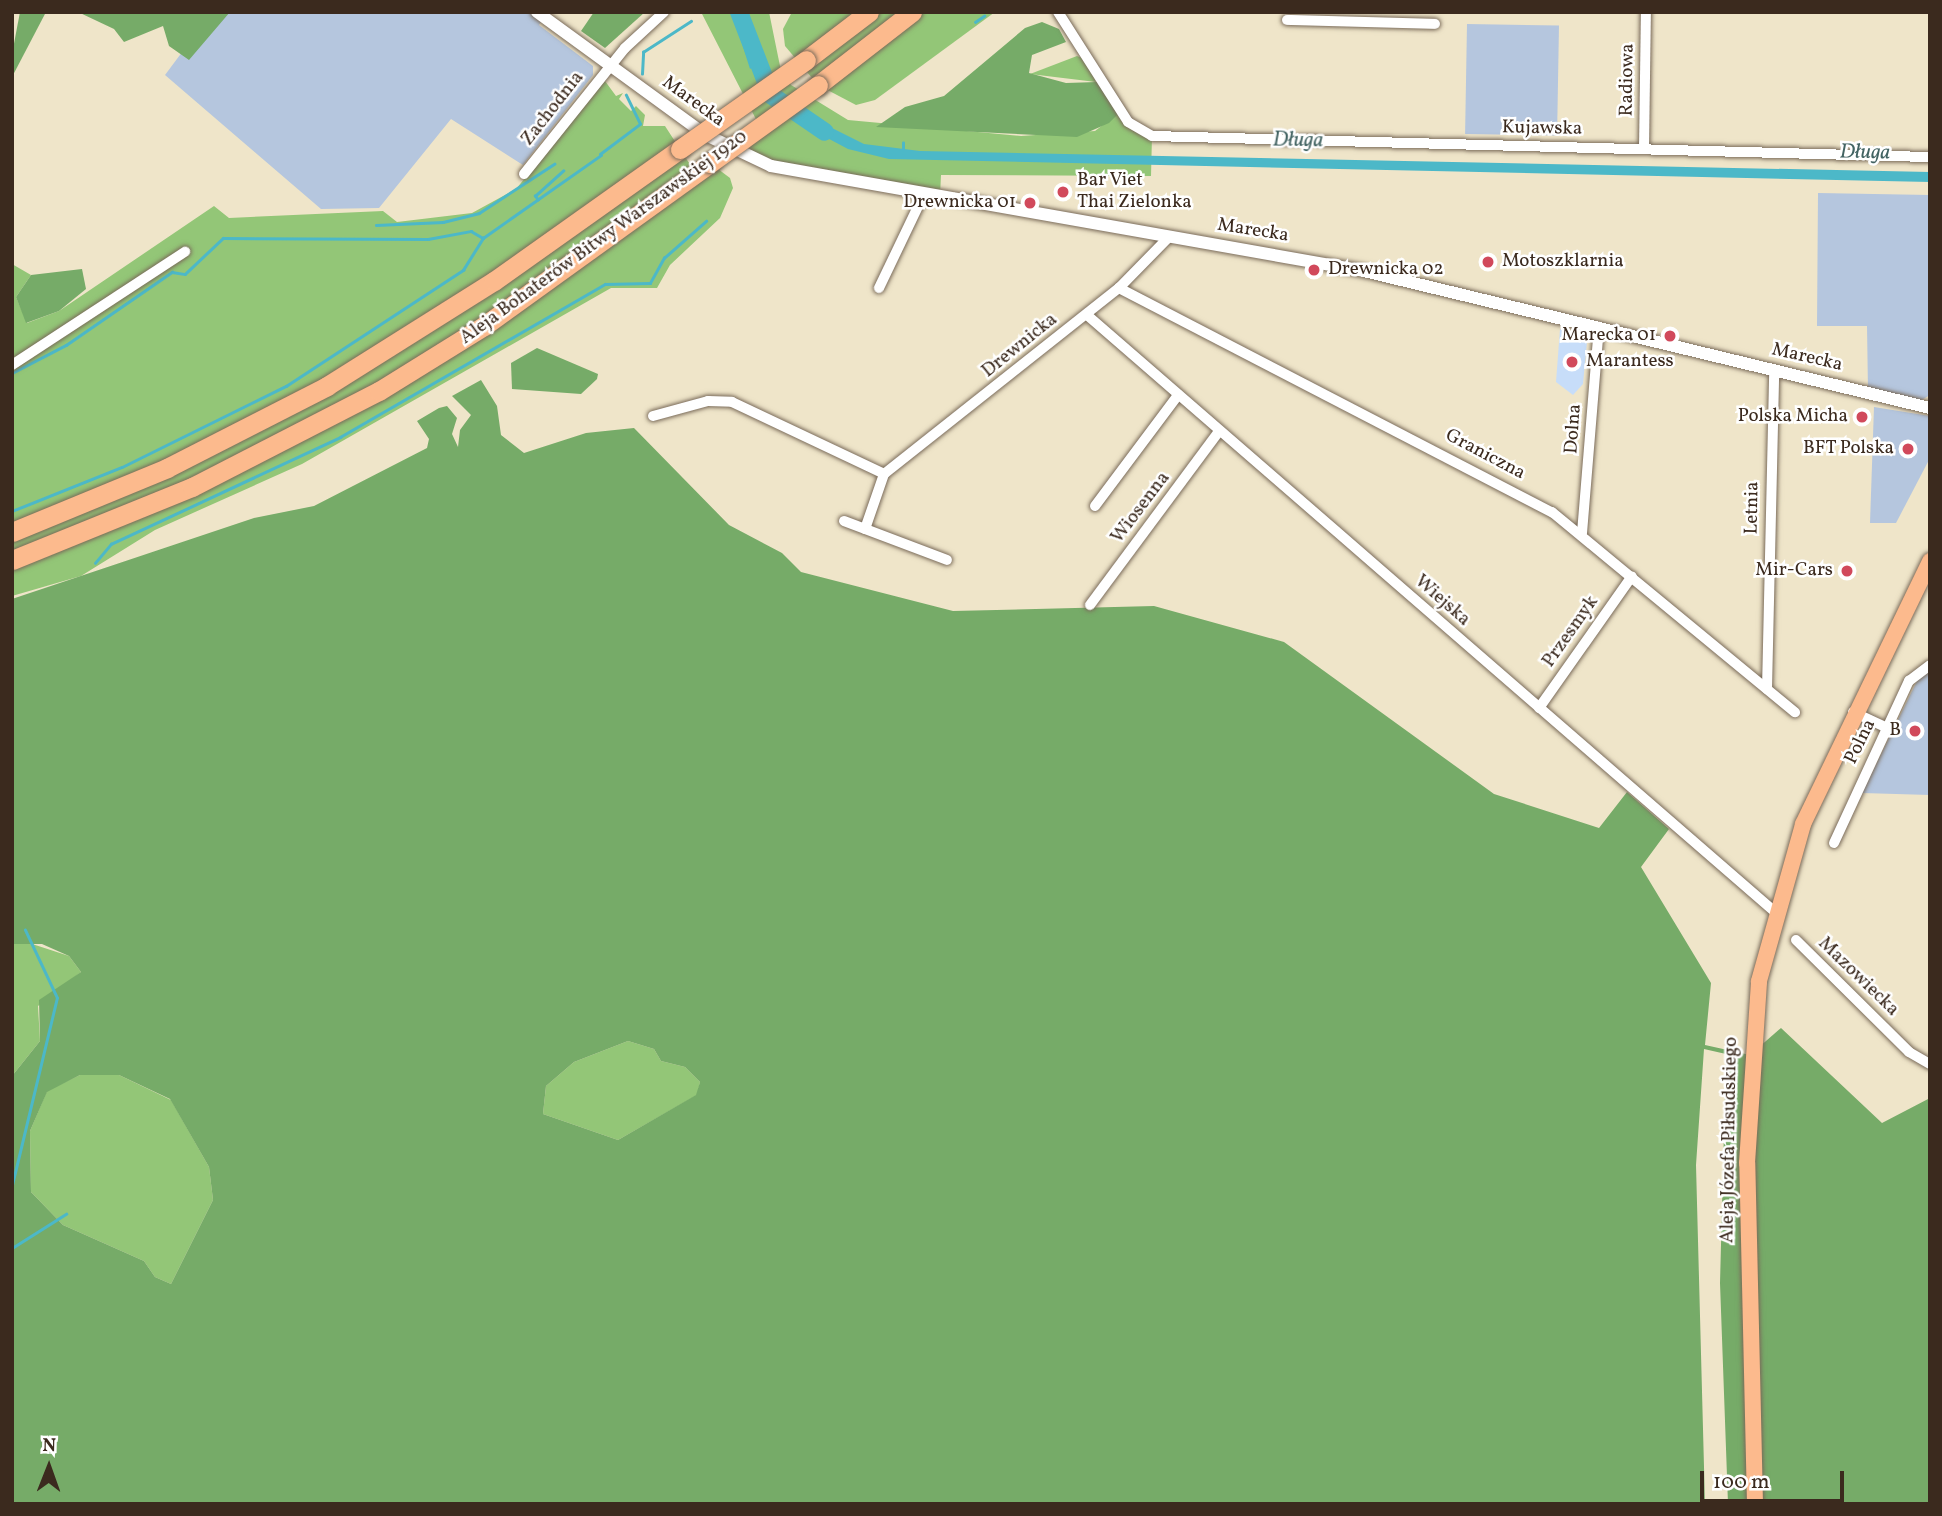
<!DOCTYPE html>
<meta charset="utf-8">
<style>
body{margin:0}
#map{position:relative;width:1942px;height:1516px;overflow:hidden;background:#efe5c9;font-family:Vollkorn,serif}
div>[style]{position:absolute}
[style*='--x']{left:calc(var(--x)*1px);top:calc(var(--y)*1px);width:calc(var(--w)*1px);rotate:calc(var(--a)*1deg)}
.built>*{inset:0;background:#c7ddf9}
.industrial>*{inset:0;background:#b5c6de;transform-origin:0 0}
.green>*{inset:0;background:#93c677}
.forest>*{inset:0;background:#76ab68}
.water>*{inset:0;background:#4cb8c8}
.stream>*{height:2.5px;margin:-1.25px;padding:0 1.25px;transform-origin:1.25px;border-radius:1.25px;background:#4cb8c8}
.river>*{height:18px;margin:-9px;padding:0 9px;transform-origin:9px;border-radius:9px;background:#4cb8c8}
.roads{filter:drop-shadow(0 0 2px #7a6b5a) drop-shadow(0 0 2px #7a6b5a)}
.minor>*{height:10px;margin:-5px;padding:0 5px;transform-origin:5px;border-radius:5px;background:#fff}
.tertiary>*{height:12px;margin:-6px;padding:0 6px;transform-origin:6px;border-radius:6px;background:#fff}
.primary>*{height:16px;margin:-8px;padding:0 8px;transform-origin:8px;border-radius:8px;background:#fcba8d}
.motorway>*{height:19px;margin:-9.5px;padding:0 9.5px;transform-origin:9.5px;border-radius:9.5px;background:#fcba8d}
.bridges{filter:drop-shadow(0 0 2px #7a6b5a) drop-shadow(0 0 2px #7a6b5a)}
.motorway-bridge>*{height:19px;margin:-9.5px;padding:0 9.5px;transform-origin:9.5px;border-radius:9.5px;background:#fcba8d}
.dots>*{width:19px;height:19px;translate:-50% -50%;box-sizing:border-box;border:4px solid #fff;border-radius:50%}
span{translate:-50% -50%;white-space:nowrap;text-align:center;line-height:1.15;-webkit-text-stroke:5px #fff;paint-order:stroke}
.street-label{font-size:19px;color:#3b2a1e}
.poi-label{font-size:19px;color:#3b2a1e}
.left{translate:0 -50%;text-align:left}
.right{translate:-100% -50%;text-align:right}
.water-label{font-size:21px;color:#426362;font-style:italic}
.frame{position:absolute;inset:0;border:14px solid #3b2a1e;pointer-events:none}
.north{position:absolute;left:14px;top:1432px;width:70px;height:70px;-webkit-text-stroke:5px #fff;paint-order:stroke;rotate:1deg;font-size:19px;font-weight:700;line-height:28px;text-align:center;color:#3b2a1e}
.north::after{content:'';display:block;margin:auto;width:24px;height:32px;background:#3b2a1e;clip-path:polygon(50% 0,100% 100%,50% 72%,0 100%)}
.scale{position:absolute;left:1700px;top:1471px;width:144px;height:32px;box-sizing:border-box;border:4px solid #3b2a1e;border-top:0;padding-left:9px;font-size:21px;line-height:24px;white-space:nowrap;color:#3b2a1e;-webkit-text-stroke:5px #fff;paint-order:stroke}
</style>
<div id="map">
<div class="built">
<i style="clip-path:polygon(1560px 329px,1587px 342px,1583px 384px,1573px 395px,1556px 382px)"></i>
</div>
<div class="industrial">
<i style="clip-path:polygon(212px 12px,537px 12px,544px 17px,539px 25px,593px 66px,593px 75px,523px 165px,451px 119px,379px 208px,321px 209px,165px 75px)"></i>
<i style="left:1467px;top:24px;width:92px;height:110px;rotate:1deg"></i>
<i style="clip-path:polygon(1818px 193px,1930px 195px,1930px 395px,1915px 404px,1868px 392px,1867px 326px,1817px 326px)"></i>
<i style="clip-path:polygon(1874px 407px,1930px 416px,1930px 458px,1896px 523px,1870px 523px)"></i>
<i style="clip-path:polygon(1930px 670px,1930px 795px,1862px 793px,1918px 679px)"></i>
</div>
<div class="green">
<i style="clip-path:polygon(701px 12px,769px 12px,780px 66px,791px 85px,848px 120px,1021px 136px,1095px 131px,1121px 111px,1152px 136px,1151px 176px,941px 175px,940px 196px,744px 157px,761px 129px)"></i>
<i style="clip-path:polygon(792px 12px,995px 12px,875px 100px,856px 105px,818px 85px,785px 46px,783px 29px)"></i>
<i style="clip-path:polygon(1077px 56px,1087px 60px,1096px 82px,1030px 74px)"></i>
<i style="clip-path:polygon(605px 81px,616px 96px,623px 93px,619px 99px,631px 111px,636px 106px,645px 115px,643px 126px,665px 126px,691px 166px,702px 157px,730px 178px,733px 188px,720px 218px,670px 265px,657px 288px,611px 288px,302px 464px,155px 530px,81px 576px,12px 596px,12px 264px,31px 275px,16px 297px,27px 323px,59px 311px,214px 206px,229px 218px,383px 211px,397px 222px,472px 213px,516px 189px)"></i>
<i style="clip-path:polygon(23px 941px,69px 956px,81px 972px,38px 1006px,40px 1041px,12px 1076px,12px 944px)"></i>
<i style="clip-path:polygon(628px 1041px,654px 1049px,661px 1061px,685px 1067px,700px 1082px,697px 1095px,618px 1140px,543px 1114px,546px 1086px,574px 1062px)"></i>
<i style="clip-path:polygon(80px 1075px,119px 1075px,171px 1100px,209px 1167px,213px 1200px,171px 1284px,155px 1277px,144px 1261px,63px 1225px,31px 1192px,30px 1131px,47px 1091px)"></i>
</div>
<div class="forest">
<i style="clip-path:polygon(20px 12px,46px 12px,12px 77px,12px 54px)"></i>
<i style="clip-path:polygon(78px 12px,230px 12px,189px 60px,169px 46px,163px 26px,124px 42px,114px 29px)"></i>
<i style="clip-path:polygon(594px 12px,645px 12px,605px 48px,581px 31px)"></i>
<i style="clip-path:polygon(1042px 22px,1059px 29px,1066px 42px,1032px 55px,1029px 73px,1066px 83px,1097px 82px,1121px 111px,1109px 123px,1077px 137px,876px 127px,905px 107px,944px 96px,1025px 28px)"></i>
<i style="clip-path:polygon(82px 269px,86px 289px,59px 311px,26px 323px,16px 297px,31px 275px)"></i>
<i style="clip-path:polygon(537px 348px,598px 374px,597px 379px,581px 394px,512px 389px,511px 363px)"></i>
<i style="clip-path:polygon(evenodd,481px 380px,497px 406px,501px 435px,524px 453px,586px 433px,634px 428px,729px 525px,782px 553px,801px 572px,953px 611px,1154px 606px,1284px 642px,1494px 794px,1599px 828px,1627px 792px,1669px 829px,1641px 867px,1711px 983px,1705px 1045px,1750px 1055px,1781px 1028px,1882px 1123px,1930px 1098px,1930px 1504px,1728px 1504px,1720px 1283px,1726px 1054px,1704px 1049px,1696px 1165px,1705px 1504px,12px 1504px,12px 1076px,40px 1041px,39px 1000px,81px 972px,69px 956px,42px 944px,12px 944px,12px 599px,254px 518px,314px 506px,427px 448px,429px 439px,417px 421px,439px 408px,447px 406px,457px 418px,452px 434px,458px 447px,460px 430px,471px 415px,452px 396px,481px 380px,628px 1041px,654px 1049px,661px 1061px,685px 1067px,700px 1082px,696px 1095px,618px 1140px,543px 1114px,546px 1086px,574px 1062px,628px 1041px,481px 380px,80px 1075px,119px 1075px,170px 1099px,209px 1167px,213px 1200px,171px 1284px,155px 1277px,144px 1261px,63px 1225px,31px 1192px,30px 1131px,47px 1092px,80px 1075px)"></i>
</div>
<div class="water">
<i style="clip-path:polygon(732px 12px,746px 12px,762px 60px,750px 69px)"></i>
<i style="clip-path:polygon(810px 117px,864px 144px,920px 151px,1930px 172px,1930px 182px,889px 159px,848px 149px,801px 124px)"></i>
</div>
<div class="stream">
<i style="--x:975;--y:22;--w:11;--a:-34"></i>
<i style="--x:642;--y:74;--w:22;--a:-87"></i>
<i style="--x:643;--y:52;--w:57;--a:-32.9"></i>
<i style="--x:903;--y:153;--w:10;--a:-90"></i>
<i style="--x:600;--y:154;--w:50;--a:-36.9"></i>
<i style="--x:640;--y:124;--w:32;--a:-116"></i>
<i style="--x:538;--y:200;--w:5;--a:-127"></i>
<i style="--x:535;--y:196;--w:38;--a:-42"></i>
<i style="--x:376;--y:225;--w:67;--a:-2.6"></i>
<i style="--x:443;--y:222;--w:37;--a:-14"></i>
<i style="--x:479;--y:213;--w:90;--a:-33.2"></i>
<i style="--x:12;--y:373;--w:61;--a:-27.4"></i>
<i style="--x:66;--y:345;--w:129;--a:-34.6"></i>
<i style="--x:172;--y:272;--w:13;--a:9"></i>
<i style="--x:185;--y:274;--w:52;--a:-43.5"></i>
<i style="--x:223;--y:238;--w:205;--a:0.3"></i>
<i style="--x:428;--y:239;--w:44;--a:-10.5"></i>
<i style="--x:471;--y:231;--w:14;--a:30"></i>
<i style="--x:483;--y:238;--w:144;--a:-35.1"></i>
<i style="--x:12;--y:511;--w:118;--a:-21.8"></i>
<i style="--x:122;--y:467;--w:183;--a:-26.3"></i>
<i style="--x:286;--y:386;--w:212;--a:-33.2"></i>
<i style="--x:463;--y:270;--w:38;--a:-58"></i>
<i style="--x:95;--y:563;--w:25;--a:-50"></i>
<i style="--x:111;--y:544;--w:253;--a:-25"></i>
<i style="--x:340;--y:437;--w:306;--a:-30"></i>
<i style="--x:605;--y:284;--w:45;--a:-1.3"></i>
<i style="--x:650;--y:283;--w:29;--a:-61"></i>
<i style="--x:664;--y:258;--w:56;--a:-41.4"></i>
<i style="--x:12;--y:1185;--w:192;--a:-76.5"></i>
<i style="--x:57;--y:998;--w:75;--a:-115.2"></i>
<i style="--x:12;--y:1248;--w:64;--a:-32.2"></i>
</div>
<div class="river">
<i style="--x:739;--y:12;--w:89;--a:68.9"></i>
<i style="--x:771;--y:95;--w:65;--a:34.4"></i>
</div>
<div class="roads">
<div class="minor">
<i style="--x:1058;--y:12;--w:130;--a:57.5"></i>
<i style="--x:1128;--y:122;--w:28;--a:30"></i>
<i style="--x:1152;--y:136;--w:778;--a:1.55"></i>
<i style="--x:1287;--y:20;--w:148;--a:1.5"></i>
<i style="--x:1644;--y:149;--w:137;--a:-89.2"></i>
<i style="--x:524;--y:174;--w:161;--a:-51.3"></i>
<i style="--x:625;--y:48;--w:53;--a:-42.7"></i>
<i style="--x:879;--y:288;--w:104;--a:-64.4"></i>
<i style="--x:1119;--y:288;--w:488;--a:27.4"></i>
<i style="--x:1552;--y:512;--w:315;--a:39.5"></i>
<i style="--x:1087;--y:315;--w:911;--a:40.95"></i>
<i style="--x:12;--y:365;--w:207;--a:-33.2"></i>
<i style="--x:653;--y:416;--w:57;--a:-15.3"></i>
<i style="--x:708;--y:401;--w:24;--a:2"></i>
<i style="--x:732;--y:402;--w:168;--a:25.3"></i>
<i style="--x:1095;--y:506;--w:139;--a:-53.2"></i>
<i style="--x:844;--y:521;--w:110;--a:20.7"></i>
<i style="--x:865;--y:529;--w:58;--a:-70.9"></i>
<i style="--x:884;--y:474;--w:300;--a:-38.4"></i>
<i style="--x:1119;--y:288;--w:71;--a:-45.6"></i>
<i style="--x:1582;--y:533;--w:207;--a:-85.3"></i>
<i style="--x:1090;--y:605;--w:217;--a:-53.4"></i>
<i style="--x:1767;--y:689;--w:319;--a:-88.7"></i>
<i style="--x:1539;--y:708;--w:161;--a:-54.8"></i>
<i style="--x:1853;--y:712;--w:38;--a:25"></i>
<i style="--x:1834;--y:843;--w:179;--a:-65.2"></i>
<i style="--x:1909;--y:681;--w:26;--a:-37"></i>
<i style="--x:1796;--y:940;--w:159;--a:44.7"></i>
<i style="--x:1909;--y:1052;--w:24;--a:30"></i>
</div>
<div class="tertiary">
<i style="--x:537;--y:12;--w:207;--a:36.1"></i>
<i style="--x:704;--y:134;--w:74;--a:25.5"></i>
<i style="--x:771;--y:166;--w:602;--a:10.04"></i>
<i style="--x:1364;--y:271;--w:582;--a:13.61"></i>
</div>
<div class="primary">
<i style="--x:1755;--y:1504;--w:341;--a:-91.3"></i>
<i style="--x:1747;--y:1163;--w:182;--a:-86.2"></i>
<i style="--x:1759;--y:981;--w:163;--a:-74.3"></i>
<i style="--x:1803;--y:824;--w:292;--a:-64.2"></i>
</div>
<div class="motorway">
<i style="--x:806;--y:60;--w:79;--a:-37.3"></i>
<i style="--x:818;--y:85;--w:119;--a:-37.8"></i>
<i style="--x:12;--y:532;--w:168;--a:-22.4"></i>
<i style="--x:167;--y:468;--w:180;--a:-27.1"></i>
<i style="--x:327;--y:386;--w:197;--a:-32.2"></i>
<i style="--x:494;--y:281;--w:228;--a:-35.4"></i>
<i style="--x:12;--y:560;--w:194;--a:-22.1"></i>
<i style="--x:192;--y:487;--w:210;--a:-27.2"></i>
<i style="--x:379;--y:391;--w:123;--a:-31.8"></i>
<i style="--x:484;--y:326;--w:279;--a:-35.8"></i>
</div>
</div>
<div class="bridges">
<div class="motorway-bridge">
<i style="--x:680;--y:149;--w:154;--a:-35.2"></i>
<i style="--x:710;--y:163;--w:133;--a:-35.8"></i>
</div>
</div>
<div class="dots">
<i style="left:1063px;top:192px;background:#d1495b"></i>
<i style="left:1030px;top:203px;background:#d1495b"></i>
<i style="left:1488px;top:262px;background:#d1495b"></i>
<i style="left:1314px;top:270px;background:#d1495b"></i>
<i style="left:1670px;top:336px;background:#d1495b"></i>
<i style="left:1572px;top:362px;background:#d1495b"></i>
<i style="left:1862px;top:417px;background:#d1495b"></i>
<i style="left:1908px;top:449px;background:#d1495b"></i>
<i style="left:1847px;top:571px;background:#d1495b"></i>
<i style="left:1915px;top:731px;background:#d1495b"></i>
</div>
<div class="street-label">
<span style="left:1628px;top:80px;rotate:-89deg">Radiowa</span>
<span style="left:693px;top:102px;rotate:36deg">Marecka</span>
<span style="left:553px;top:109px;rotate:-52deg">Zachodnia</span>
<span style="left:1542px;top:129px;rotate:1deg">Kujawska</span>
<span style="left:1253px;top:231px;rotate:9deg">Marecka</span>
<span style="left:604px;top:238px;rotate:-36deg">Aleja Bohaterów Bitwy Warszawskiej 1920</span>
<span style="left:1020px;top:346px;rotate:-39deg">Drewnicka</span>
<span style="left:1807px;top:358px;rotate:13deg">Marecka</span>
<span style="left:1574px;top:429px;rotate:-86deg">Dolna</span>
<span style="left:1485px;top:455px;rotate:28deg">Graniczna</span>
<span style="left:1141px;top:508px;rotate:-53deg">Wiosenna</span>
<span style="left:1753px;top:508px;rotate:-89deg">Letnia</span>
<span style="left:1442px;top:601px;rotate:41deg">Wiejska</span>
<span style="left:1571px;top:632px;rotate:-55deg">Przesmyk</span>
<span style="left:1861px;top:742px;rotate:-64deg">Polna</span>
<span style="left:1858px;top:977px;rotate:44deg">Mazowiecka</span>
<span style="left:1730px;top:1140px;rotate:-89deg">Aleja Józefa Piłsudskiego</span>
</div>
<div class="poi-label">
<span class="left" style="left:1077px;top:192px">Bar Viet<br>Thai Zielonka</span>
<span class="right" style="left:1016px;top:203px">Drewnicka 01</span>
<span class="left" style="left:1502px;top:262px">Motoszklarnia</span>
<span class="left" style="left:1328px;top:270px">Drewnicka 02</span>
<span class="right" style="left:1656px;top:336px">Marecka 01</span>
<span class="left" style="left:1586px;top:362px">Marantess</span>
<span class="right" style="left:1848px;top:417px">Polska Micha</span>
<span class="right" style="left:1894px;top:449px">BFT Polska</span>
<span class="right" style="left:1833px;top:571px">Mir-Cars</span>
<span class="right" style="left:1901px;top:731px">B</span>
</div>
<div class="water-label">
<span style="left:1298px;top:141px;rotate:1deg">Długa</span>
<span style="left:1865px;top:153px;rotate:1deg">Długa</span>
</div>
<div class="frame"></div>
<div class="north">N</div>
<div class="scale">100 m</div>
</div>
